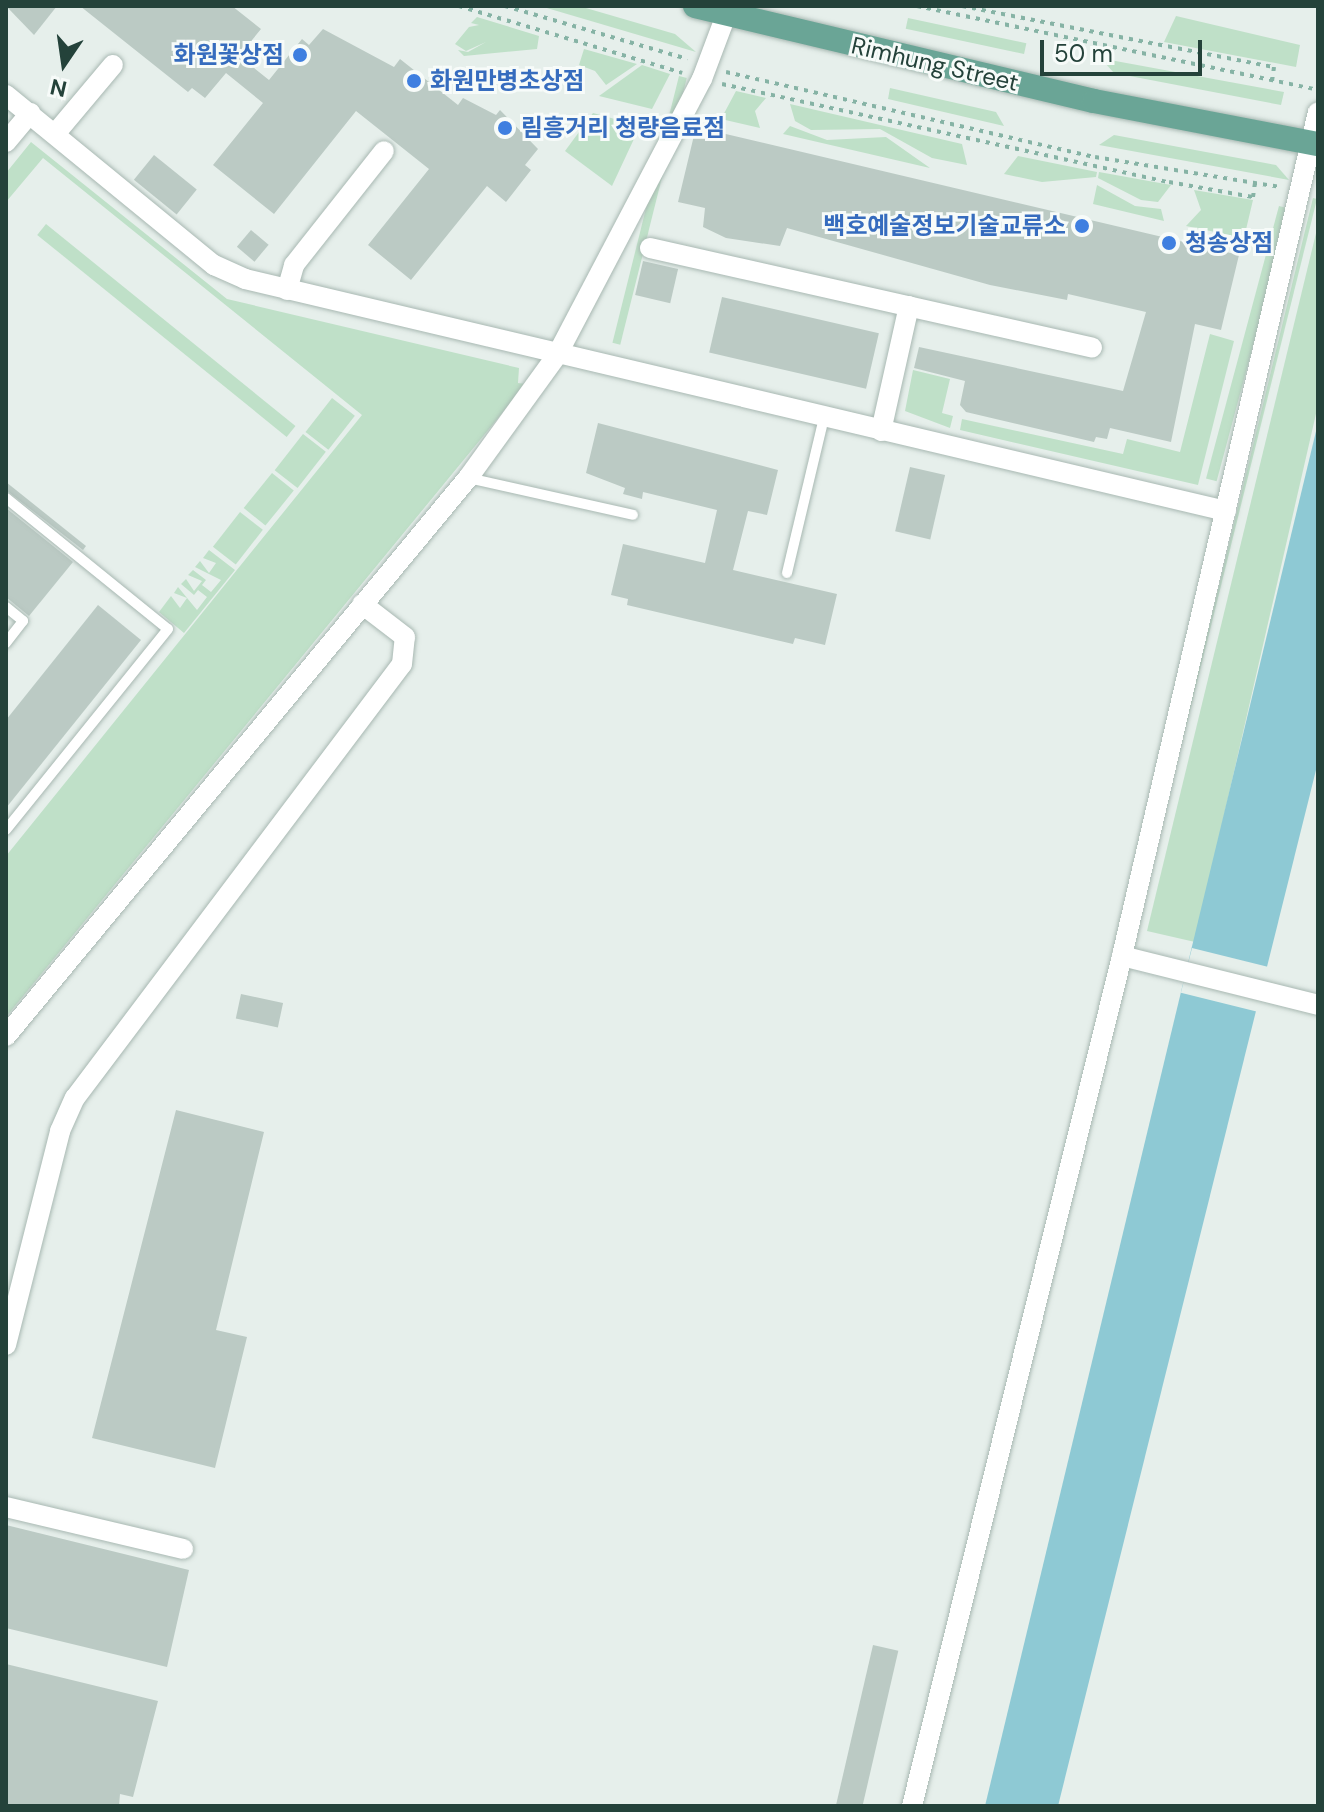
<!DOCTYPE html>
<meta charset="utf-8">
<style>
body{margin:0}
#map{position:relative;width:1324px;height:1812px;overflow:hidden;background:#e6efeb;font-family:"DM Sans","Noto Sans KR",sans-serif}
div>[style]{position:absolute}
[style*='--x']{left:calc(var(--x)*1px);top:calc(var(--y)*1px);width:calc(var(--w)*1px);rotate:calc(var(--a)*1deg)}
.green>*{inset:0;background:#bfe0c8;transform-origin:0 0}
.water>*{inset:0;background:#8ec9d4}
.pier>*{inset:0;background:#e6efeb;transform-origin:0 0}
.building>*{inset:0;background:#bbcac4;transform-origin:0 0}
.path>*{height:4px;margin-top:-2px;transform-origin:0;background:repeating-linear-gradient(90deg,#86b3a5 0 4px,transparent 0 10px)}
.roads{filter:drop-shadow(0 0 2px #a8b8b2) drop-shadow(0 0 2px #a8b8b2)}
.service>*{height:10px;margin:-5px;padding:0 5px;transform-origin:5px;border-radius:5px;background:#fff}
.minor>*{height:20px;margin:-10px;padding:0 10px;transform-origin:10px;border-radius:10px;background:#fff}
.primary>*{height:24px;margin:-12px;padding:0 12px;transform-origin:12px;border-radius:12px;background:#6aa596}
.dots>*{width:22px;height:22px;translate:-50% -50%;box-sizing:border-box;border:4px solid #f7fbf9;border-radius:50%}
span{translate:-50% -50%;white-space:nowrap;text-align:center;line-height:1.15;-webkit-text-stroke:6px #f7fbf9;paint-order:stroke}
.shop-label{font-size:24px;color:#366cbe;font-weight:700}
.right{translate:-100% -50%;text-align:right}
.left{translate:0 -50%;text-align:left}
.street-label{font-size:24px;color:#24423a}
.frame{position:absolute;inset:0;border:8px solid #24423a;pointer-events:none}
.north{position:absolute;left:24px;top:24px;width:80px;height:80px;-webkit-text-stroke:6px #f7fbf9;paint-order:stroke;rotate:193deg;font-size:22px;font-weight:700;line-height:32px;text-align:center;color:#24423a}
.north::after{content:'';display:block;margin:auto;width:28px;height:36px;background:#24423a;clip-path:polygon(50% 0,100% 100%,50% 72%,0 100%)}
.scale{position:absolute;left:1040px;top:40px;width:162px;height:36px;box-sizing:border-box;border:4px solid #24423a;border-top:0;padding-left:10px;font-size:24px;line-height:28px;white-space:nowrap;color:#24423a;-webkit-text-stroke:6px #f7fbf9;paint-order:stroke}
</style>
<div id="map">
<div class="green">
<i style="clip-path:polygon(540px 6px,579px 6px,675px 34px,696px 52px)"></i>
<i style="clip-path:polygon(1176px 16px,1300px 45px,1296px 67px,1164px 42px)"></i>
<i style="clip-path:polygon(477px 17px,539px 36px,537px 49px,464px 56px,458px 50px,468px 52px,486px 42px,466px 51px,455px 44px,469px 27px,479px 25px,471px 23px)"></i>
<i style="left:908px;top:18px;width:121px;height:11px;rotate:12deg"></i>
<i style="clip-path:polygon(584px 49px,637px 64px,606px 85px,595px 71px,579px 65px)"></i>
<i style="clip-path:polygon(1110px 60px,1284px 92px,1281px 105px,1114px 73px,1105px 63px)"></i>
<i style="clip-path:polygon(642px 65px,670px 74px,652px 109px,599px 96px)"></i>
<i style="left:679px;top:76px;width:8px;height:275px;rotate:14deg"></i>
<i style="clip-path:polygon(890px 88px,996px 112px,1004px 126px,888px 99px)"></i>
<i style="clip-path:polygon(736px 91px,766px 98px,755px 111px,760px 128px,721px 119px)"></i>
<i style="clip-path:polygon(790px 104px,962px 144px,967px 165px,932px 158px,880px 129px,811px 130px,795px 121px)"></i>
<i style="clip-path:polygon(593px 113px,640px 126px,612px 186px,565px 151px)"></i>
<i style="clip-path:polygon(790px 126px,827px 140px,886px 137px,930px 168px,783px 134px)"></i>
<i style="clip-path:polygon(1114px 135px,1276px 165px,1289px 180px,1099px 145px)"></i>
<i style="clip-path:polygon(31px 142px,227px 299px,519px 368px,518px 383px,526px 384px,6px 1017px,6px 856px,362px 415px,43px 158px,6px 202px,6px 173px)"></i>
<i style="clip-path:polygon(1018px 156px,1097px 172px,1096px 177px,1042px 182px,1004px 174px)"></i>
<i style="clip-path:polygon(1099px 172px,1171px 185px,1158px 202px,1141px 200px,1098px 178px)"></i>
<i style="clip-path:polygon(1097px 185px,1135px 206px,1161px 209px,1164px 221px,1093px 204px)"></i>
<i style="clip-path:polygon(1194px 190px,1253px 200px,1244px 238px,1186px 226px,1201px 210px)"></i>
<i style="clip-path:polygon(1313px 198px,1317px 199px,1136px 928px)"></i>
<i style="left:1279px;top:206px;width:11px;height:282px;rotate:15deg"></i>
<i style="left:46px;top:224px;width:321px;height:14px;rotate:39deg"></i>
<i style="clip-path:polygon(1318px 225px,1318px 405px,1195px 942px,1147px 931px)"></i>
<i style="clip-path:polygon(1210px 334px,1234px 341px,1198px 485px,960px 430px,962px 419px,1123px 454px,1127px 439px,1180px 452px)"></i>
<i style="clip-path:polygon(913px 370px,950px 379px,942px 413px,953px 416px,950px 428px,905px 411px)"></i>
<i style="left:332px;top:398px;width:29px;height:43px;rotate:38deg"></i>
<i style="left:303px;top:434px;width:29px;height:46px;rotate:38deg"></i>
<i style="left:272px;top:473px;width:28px;height:45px;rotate:39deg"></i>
<i style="left:240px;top:512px;width:29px;height:44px;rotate:38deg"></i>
<i style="clip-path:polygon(209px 550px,235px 570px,184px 633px,159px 612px,171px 596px,180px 608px,187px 598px,174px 593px,178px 587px,197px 610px,207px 597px,198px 590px,194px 595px,181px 584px,186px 579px,194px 591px,202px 581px,188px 575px,193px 570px,206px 580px,202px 585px,211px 592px,221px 580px,195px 567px,200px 561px,209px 573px,216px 563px,203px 558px)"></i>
</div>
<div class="water">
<i style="clip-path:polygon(1318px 423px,1318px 762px,1058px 1806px,985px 1806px)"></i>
</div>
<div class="pier">
<i style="left:1192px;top:948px;width:81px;height:46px;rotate:14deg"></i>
</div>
<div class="building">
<i style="clip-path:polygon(6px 6px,57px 6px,34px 35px)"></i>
<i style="clip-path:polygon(80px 6px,232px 6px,261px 29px,239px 56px,269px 80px,302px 39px,309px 45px,323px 29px,394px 67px,400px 59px,458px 105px,463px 98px,496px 115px,500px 110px,538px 149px,525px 165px,531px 170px,506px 202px,487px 186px,411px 280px,368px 245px,429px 169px,356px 111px,274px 214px,213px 165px,263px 103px,226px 73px,205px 98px,192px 88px,188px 92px)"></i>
<i style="clip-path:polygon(696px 127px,1239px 255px,1221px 330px,1195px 324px,1171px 442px,1110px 428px,1107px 439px,1096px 437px,1094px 442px,966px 412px,960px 405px,965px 381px,914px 368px,919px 347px,1123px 391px,1146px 312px,1068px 294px,1067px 300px,990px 285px,787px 228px,780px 246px,726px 238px,703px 227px,705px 208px,678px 202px)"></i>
<i style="left:154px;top:155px;width:55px;height:32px;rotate:39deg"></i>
<i style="left:251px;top:230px;width:23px;height:22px;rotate:40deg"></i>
<i style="left:643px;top:261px;width:36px;height:35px;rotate:13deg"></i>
<i style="left:722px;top:297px;width:161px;height:57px;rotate:13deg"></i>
<i style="clip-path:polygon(598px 423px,778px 470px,767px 515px,748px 511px,733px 570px,837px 594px,825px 645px,795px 638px,793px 644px,627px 605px,628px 599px,611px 595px,623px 544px,705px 563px,717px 510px,643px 492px,642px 499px,623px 494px,625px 488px,586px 473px)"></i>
<i style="left:910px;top:467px;width:36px;height:66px;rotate:13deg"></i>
<i style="clip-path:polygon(6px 482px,86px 546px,83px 550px,6px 490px)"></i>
<i style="clip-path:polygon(6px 508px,73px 562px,29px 616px,6px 597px)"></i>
<i style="clip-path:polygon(98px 605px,141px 640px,6px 808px,6px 720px)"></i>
<i style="left:241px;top:994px;width:43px;height:25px;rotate:12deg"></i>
<i style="clip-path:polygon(176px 1110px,264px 1132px,216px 1330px,247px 1337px,215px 1468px,92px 1438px)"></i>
<i style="clip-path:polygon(6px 1525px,189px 1570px,167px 1667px,6px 1628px)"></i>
<i style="left:873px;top:1645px;width:26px;height:165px;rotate:13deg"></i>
<i style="clip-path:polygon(6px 1664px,158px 1701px,133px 1797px,120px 1794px,119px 1806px,6px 1806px)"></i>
</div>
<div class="path">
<i style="--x:459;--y:6;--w:233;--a:16.7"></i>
<i style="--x:505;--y:6;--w:190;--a:16.2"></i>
<i style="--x:917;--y:6;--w:410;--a:11.8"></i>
<i style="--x:962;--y:6;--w:318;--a:11.1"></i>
<i style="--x:1274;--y:67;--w:14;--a:98"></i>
<i style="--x:726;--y:72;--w:379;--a:13"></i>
<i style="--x:1095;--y:157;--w:188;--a:9.2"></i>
<i style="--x:722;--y:84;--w:458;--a:12.4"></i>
<i style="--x:1169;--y:182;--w:85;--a:10.1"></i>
<i style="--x:1253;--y:197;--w:14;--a:-82"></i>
</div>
<div class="roads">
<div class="service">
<i style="--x:468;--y:478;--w:169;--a:12.6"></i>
<i style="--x:6;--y:498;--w:208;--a:39"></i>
<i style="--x:168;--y:629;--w:258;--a:128.9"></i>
<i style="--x:787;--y:573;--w:159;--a:-76.6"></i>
<i style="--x:6;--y:607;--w:22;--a:39"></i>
<i style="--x:23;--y:621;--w:28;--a:128"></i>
</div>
<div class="minor">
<i style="--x:6;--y:95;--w:269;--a:39.3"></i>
<i style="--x:214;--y:265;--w:34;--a:24"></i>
<i style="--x:245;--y:279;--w:1008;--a:13.31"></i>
<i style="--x:55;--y:134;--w:90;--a:-50"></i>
<i style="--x:6;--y:142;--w:38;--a:-50"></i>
<i style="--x:650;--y:248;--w:453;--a:12.7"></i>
<i style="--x:287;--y:290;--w:26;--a:-74"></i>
<i style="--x:294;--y:265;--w:145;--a:-51.7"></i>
<i style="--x:881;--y:431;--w:128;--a:-77.4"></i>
<i style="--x:1122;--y:956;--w:202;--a:14"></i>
<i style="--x:6;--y:1036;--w:724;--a:-50.38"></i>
<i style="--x:468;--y:478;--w:152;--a:-54.1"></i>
<i style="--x:557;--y:355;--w:312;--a:-62.3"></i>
<i style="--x:702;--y:79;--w:68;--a:-69.4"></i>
<i style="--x:6;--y:1345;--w:221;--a:-75.8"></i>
<i style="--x:60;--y:1131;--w:36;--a:-66"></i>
<i style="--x:75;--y:1098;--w:543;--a:-53"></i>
<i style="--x:402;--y:664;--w:27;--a:-84"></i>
<i style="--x:405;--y:637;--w:54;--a:-142.5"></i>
<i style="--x:6;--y:1507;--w:182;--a:13.3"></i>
<i style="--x:912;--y:1806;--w:876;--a:-76.12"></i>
<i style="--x:1122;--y:956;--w:866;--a:-76.93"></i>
</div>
<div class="primary">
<i style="--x:695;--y:6;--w:410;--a:13.4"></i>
<i style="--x:1094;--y:101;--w:228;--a:10.9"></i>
</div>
</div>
<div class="dots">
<i style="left:300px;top:55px;background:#3f7fe0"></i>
<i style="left:414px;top:81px;background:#3f7fe0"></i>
<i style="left:505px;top:128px;background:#3f7fe0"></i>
<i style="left:1082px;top:226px;background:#3f7fe0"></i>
<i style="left:1169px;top:243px;background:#3f7fe0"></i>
</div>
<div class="shop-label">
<span class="right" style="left:284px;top:55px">화원꽃상점</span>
<span class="left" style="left:430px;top:81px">화원만병초상점</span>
<span class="left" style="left:521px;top:128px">림흥거리 청량음료점</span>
<span class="right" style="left:1066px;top:226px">백호예술정보기술교류소</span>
<span class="left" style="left:1185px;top:243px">청송상점</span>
</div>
<div class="street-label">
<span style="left:935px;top:64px;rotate:13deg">Rimhung Street</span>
</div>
<div class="frame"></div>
<div class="north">N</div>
<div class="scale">50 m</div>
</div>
